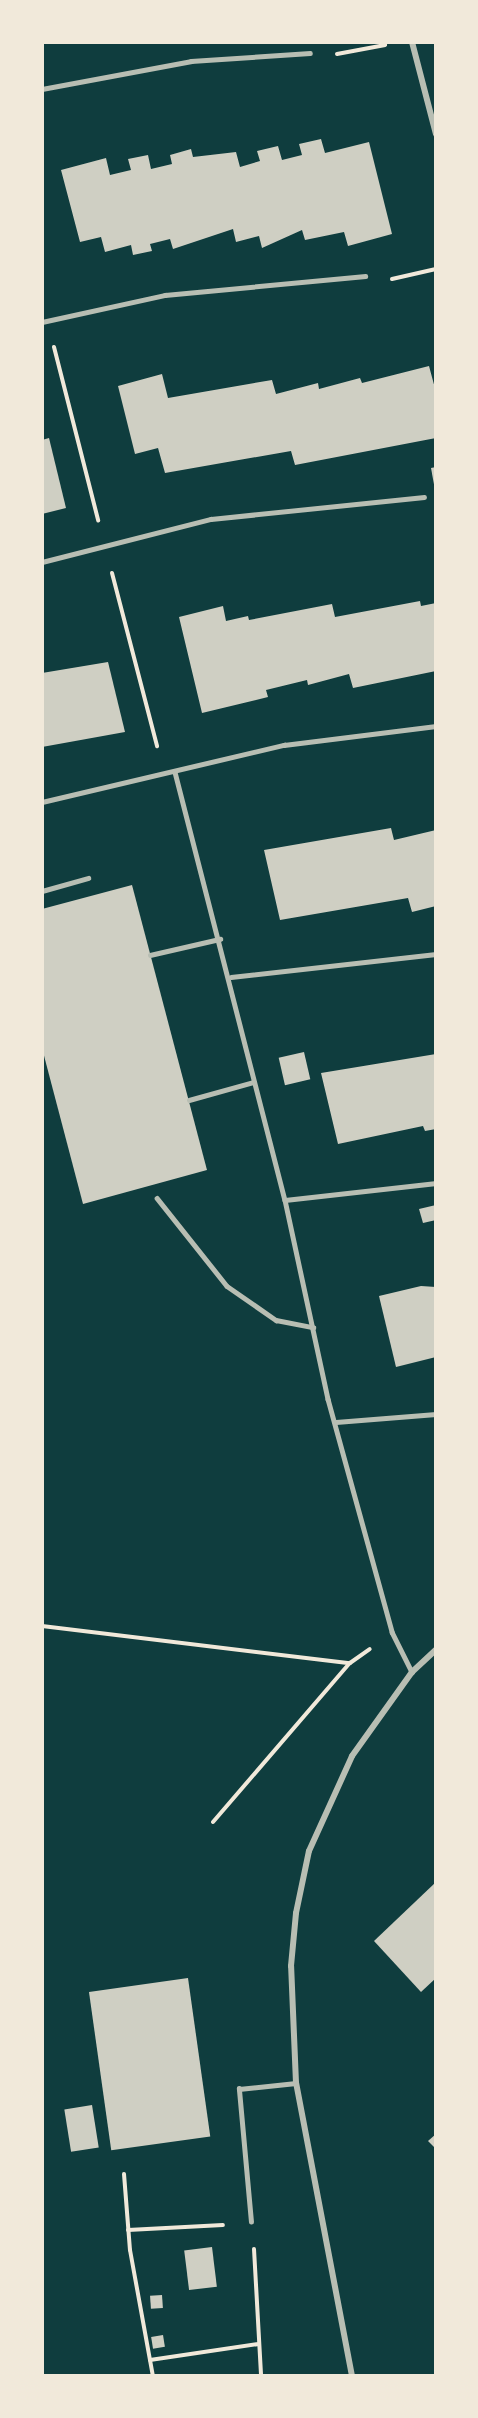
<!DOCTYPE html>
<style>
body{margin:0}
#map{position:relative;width:478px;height:2418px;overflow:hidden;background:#0f3d3e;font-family:"Source Sans 3",sans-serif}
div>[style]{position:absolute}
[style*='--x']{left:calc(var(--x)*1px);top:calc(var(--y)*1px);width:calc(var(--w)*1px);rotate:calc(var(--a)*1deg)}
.building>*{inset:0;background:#cfcfc3;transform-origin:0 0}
.path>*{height:4px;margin:-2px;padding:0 2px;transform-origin:2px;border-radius:2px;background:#f1e9da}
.service>*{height:4.5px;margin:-2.25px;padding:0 2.25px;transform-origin:2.25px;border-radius:2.25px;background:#b8beb3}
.minor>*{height:6px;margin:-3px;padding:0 3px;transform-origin:3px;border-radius:3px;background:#b8beb3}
span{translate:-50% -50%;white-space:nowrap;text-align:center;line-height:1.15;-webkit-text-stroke:4.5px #f1e9da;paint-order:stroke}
.frame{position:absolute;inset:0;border:44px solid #f1e9da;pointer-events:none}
</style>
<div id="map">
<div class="building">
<i style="clip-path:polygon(321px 139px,325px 153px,369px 142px,392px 234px,348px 246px,344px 232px,305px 240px,302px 230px,262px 248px,259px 236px,236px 242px,233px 229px,173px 249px,170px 239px,150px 244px,152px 251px,133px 255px,131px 245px,105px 252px,101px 237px,80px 242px,61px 170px,106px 158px,110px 175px,131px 170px,128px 159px,148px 155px,151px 169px,172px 164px,170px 155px,191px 149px,193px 157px,236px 152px,240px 167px,260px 161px,257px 151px,278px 146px,282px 160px,302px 155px,299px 144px)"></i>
<i style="clip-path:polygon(429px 366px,436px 392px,436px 438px,295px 465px,291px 451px,165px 473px,158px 448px,135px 454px,118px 386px,162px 374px,168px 398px,272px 380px,276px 394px,318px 383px,319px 389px,360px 378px,362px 383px)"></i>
<i style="clip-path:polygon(49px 438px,66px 508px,42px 514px,42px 440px)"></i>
<i style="clip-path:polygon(436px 467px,436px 490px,435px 490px,431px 468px)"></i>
<i style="clip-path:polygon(420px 601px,421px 606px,436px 603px,436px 671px,353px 688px,349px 674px,308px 685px,307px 680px,266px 690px,268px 697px,202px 713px,179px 617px,223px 606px,226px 621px,248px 616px,249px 620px,332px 604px,335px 617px)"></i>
<i style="clip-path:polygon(108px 662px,125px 732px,42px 747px,42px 673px)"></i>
<i style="clip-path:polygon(391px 828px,394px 840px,436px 830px,436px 906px,412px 912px,408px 898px,280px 920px,264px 850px)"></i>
<i style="clip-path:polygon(132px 885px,207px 1170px,83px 1204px,42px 1048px,42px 909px)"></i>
<i style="left:304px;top:1052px;width:28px;height:26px;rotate:77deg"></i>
<i style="clip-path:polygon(436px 1054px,436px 1129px,425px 1131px,423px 1126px,338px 1144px,321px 1073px)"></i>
<i style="clip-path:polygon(436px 1205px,436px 1220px,423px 1223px,419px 1209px)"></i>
<i style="clip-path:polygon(421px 1286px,436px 1287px,436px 1357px,396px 1367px,379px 1296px)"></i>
<i style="clip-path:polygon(436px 1882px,436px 1978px,421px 1992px,374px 1941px)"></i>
<i style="left:188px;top:1978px;width:160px;height:100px;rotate:82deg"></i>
<i style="left:92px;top:2105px;width:43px;height:28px;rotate:81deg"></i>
<i style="clip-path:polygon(436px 2134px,436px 2149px,428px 2141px)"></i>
<i style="left:212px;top:2247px;width:40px;height:28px;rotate:83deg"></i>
<i style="left:162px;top:2295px;width:13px;height:12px;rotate:86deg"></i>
<i style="left:163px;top:2335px;width:12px;height:12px;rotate:81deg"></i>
</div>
<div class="path">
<i style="--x:337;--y:54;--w:49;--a:-10.6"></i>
<i style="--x:392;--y:279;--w:45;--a:-12.8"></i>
<i style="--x:54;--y:347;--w:179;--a:75.7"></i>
<i style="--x:112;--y:573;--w:179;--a:75.4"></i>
<i style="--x:42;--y:1626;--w:310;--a:6.9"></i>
<i style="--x:213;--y:1822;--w:210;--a:-49.3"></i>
<i style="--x:350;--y:1663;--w:24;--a:-35"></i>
<i style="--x:124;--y:2174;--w:76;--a:85.5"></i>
<i style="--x:130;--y:2250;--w:128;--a:79.7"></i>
<i style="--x:128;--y:2230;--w:95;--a:-3"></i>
<i style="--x:254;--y:2249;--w:127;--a:86.8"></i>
<i style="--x:150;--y:2360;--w:110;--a:-8.4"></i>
</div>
<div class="service">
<i style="--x:42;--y:89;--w:152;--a:-10.6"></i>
<i style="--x:191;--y:61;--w:119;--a:-3.8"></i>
<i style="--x:42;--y:322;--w:126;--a:-12.4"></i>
<i style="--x:165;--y:295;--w:201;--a:-5.4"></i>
<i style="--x:42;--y:562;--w:174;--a:-14.3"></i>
<i style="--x:211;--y:519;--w:214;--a:-5.9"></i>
<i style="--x:175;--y:772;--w:442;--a:75.6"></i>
<i style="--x:285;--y:1200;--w:204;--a:77.8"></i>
<i style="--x:328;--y:1399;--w:242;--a:74.6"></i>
<i style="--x:392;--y:1632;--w:45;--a:63.4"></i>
<i style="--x:42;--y:802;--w:249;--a:-13.3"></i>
<i style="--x:284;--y:745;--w:153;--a:-7.1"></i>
<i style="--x:42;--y:891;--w:48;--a:-15.8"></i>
<i style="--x:150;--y:955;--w:72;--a:-12.9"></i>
<i style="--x:231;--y:977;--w:206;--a:-6.4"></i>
<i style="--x:189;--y:1100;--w:67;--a:-15.5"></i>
<i style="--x:157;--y:1198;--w:112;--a:51.5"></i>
<i style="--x:227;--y:1286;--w:60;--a:34.8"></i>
<i style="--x:276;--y:1320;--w:38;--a:11"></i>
<i style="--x:285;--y:1200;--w:152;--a:-6.4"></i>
<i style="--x:336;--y:1422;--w:100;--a:-4.6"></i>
<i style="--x:251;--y:2222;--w:134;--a:-95.2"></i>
<i style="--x:239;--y:2089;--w:57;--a:-6"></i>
</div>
<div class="minor">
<i style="--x:412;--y:42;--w:95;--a:75.4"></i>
<i style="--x:352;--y:2376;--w:298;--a:-100.8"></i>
<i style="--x:296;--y:2083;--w:117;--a:-92.4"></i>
<i style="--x:291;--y:1966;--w:53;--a:-84.6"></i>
<i style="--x:296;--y:1913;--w:63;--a:-78.2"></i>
<i style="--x:309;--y:1851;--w:104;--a:-65.6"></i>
<i style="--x:352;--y:1756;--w:103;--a:-54.5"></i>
<i style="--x:412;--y:1672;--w:33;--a:-43"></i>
</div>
<div class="frame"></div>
</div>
